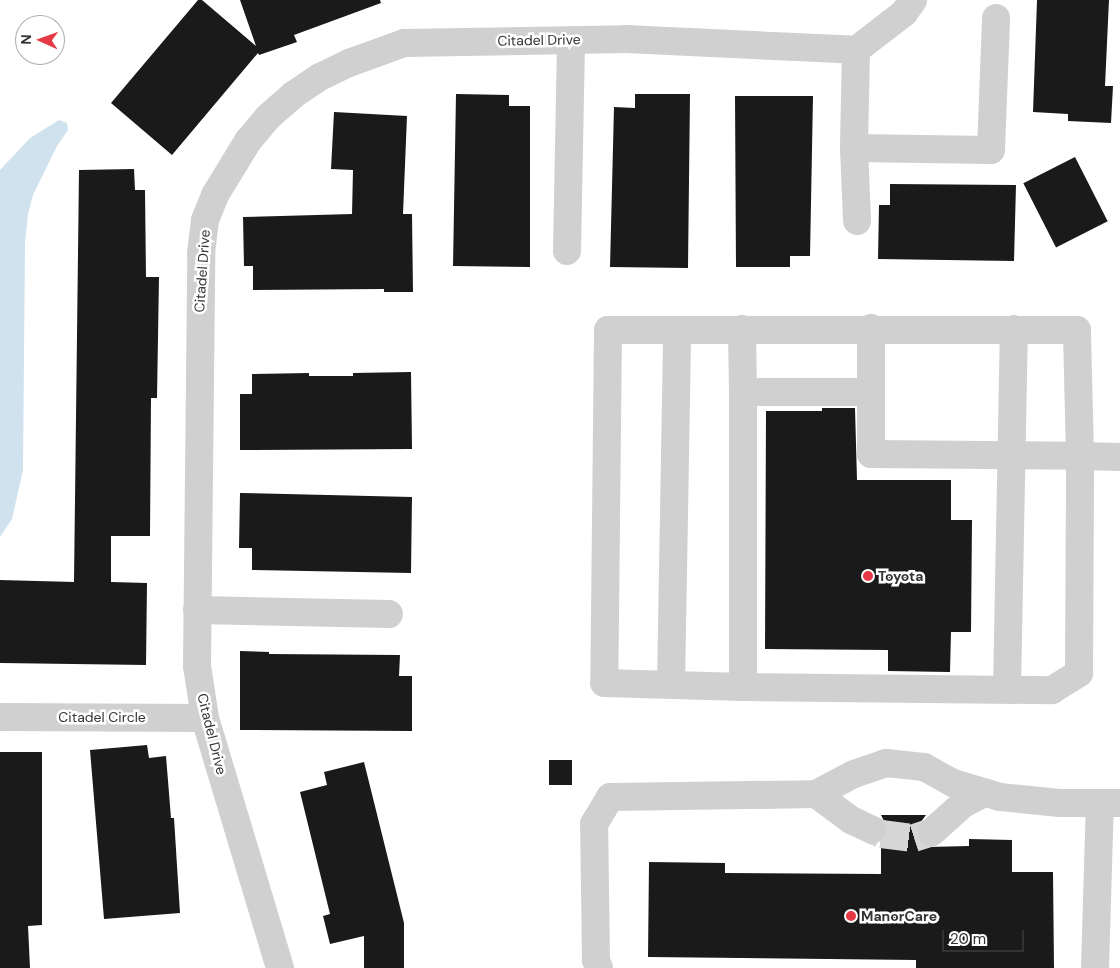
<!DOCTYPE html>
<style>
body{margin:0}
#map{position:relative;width:1120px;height:968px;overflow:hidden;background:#fff;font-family:"DM Sans",sans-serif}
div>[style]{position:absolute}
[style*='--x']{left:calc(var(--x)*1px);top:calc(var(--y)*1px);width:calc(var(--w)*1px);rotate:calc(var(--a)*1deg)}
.water>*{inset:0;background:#cfe2ee}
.building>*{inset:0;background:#1a1a1a;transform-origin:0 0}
.minor-tunnel>*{height:28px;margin-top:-14px;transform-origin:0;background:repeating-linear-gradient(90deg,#d6d6d6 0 28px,transparent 0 42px)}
.minor>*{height:28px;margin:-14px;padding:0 14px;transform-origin:14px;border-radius:14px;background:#d0d0d0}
.dots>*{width:14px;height:14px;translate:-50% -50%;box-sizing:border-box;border:2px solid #fff;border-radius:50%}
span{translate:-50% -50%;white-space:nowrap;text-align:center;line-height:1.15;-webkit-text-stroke:5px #fff;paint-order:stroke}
.street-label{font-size:14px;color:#333}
.poi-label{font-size:14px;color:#333;font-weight:700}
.left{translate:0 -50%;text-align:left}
.north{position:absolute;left:15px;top:15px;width:50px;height:50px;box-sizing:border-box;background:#fff;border:1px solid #adadad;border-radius:50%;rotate:272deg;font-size:14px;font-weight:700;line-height:20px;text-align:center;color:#333}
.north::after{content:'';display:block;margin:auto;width:18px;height:22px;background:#e63946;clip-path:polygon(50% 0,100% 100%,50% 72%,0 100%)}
.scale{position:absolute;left:942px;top:930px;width:82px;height:22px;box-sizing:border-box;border:2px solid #333;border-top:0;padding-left:6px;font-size:15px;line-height:18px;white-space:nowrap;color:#333;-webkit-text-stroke:4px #fff;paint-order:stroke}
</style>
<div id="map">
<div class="water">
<i style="clip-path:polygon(59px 120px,67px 123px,68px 130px,57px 146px,33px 195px,28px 214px,25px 243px,23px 470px,12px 519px,0 537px,0 170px,30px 138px)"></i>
</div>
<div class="building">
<i style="clip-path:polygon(198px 0,202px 0,256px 46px,240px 0,380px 0,381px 3px,294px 35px,297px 42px,259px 55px,258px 53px,172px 155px,111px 103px)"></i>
<i style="clip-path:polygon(1037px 0,1109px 0,1105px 86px,1113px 86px,1111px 123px,1068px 121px,1068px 114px,1033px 112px)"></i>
<i style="clip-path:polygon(456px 94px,509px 95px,509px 106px,530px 106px,530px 267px,453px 266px)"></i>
<i style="clip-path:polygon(635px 94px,690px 94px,688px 268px,610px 267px,614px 107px,635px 108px)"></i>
<i style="clip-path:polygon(735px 96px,813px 96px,810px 256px,790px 256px,790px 267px,736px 267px)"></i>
<i style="clip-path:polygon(334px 112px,407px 116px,403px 214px,412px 214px,413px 292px,384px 292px,384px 289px,253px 290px,253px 266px,244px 266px,243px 217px,352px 214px,353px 170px,331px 169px)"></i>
<i style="left:1075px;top:157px;width:72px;height:58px;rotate:63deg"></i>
<i style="clip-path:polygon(134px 169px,135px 190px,145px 190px,146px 277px,159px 277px,157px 398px,151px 398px,150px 536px,111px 536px,111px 582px,147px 583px,146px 665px,0 663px,0 580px,74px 582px,79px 170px)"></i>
<i style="clip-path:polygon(890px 184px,1016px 185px,1014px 261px,878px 259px,879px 205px,890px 205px)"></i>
<i style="clip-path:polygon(411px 372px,412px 449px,240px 450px,240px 394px,252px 394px,252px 374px,309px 373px,309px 376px,353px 376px,353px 373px)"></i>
<i style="clip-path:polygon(822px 408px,855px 408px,857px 480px,951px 480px,951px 520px,972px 520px,971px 632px,951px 632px,950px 672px,888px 671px,888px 650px,765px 649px,766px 411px,822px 411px)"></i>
<i style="clip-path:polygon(240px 493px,412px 497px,411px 573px,252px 570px,252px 548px,239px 548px)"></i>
<i style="clip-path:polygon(240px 651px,269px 652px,269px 654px,400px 655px,399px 676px,412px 676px,412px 731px,240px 730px)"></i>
<i style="clip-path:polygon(147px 745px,149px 758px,166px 756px,171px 818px,174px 818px,180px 913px,104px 919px,90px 750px)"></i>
<i style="clip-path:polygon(0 752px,42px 752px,42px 925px,28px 926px,30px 968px,0 968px)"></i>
<i style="left:549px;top:760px;width:23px;height:25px"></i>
<i style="clip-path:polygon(364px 762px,404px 923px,404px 968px,364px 968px,364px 936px,330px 944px,323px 916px,330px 914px,300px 792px,327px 785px,324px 772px)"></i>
<i style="clip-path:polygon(881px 815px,926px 815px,917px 827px,917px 835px,920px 842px,928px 847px,969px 846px,969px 839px,1012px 840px,1012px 872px,1053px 872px,1054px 968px,916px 968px,916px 960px,648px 957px,649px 862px,725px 863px,725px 873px,881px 874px,881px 843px,886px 836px,888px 829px)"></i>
</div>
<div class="minor-tunnel">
<i style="--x:872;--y:830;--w:10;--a:24"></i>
<i style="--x:881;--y:834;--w:33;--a:7"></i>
<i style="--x:914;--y:838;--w:19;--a:-18"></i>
</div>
<div class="minor">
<i style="--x:856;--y:50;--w:98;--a:91.2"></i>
<i style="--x:854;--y:148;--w:73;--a:87.6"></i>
<i style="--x:854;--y:148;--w:137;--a:0.8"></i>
<i style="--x:991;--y:150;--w:132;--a:-87.8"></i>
<i style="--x:567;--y:251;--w:211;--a:-88.9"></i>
<i style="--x:871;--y:328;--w:64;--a:90"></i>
<i style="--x:742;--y:329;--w:63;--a:89.1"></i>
<i style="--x:197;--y:610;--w:192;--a:1.2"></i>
<i style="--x:671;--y:685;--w:355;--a:-89"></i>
<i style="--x:743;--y:687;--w:309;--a:0.6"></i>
<i style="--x:1052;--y:690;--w:32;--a:-32"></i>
<i style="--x:1079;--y:673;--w:217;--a:-89.7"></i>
<i style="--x:1080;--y:456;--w:126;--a:-91.4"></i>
<i style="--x:1077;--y:330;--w:469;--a:180"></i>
<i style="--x:608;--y:330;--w:353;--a:90.6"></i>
<i style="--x:604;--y:683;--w:139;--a:1.6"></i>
<i style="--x:743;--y:687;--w:295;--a:-90"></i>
<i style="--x:743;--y:392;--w:128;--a:0"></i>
<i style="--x:871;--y:392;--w:62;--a:90"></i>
<i style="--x:871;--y:454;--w:209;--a:0.5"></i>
<i style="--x:1080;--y:456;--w:40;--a:1.4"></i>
<i style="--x:1007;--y:689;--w:360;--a:-88.9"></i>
<i style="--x:0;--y:717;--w:205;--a:0.3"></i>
<i style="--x:816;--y:794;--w:44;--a:36.6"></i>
<i style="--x:851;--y:820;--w:23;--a:25"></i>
<i style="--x:932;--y:832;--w:42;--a:-42.1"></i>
<i style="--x:963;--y:804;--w:25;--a:-27"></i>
<i style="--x:280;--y:968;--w:261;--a:-106.7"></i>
<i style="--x:205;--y:718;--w:53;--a:-98.7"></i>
<i style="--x:197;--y:666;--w:413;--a:-89.4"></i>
<i style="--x:201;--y:253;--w:33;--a:-83"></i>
<i style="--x:205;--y:220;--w:27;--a:-68"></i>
<i style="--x:215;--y:195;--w:63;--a:-58.6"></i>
<i style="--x:248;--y:141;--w:31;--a:-50"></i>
<i style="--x:268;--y:117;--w:33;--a:-41"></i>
<i style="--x:293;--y:95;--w:32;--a:-34"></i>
<i style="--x:320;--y:77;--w:32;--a:-26"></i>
<i style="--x:349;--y:63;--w:59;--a:-20"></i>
<i style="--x:404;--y:43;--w:222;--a:-1"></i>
<i style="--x:626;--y:39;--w:230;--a:2.7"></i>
<i style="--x:856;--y:50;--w:61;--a:-37.6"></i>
<i style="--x:904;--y:13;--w:16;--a:-55"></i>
<i style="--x:599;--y:968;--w:9;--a:-111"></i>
<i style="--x:596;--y:960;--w:136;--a:-90.8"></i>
<i style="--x:594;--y:824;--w:31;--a:-59"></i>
<i style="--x:610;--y:797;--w:206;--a:-0.8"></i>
<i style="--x:816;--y:794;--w:43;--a:-27.8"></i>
<i style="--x:854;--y:774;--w:34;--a:-19"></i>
<i style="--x:886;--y:763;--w:38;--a:6"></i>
<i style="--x:924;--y:767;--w:33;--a:29"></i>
<i style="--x:953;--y:783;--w:49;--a:16.6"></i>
<i style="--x:1000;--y:797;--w:60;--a:5.7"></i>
<i style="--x:1060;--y:803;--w:60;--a:0"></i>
<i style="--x:1095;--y:968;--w:165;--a:-88.3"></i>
</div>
<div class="dots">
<i style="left:868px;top:576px;background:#e63946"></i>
<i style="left:851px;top:916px;background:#e63946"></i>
</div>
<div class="street-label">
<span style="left:539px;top:40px;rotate:-1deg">Citadel Drive</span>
<span style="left:202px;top:271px;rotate:-86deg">Citadel Drive</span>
<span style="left:102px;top:717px">Citadel Circle</span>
<span style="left:212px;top:734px;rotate:76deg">Citadel Drive</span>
</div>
<div class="poi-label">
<span class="left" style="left:878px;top:576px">Toyota</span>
<span class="left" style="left:861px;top:916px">ManorCare</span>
</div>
<div class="north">N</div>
<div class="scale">20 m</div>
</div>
